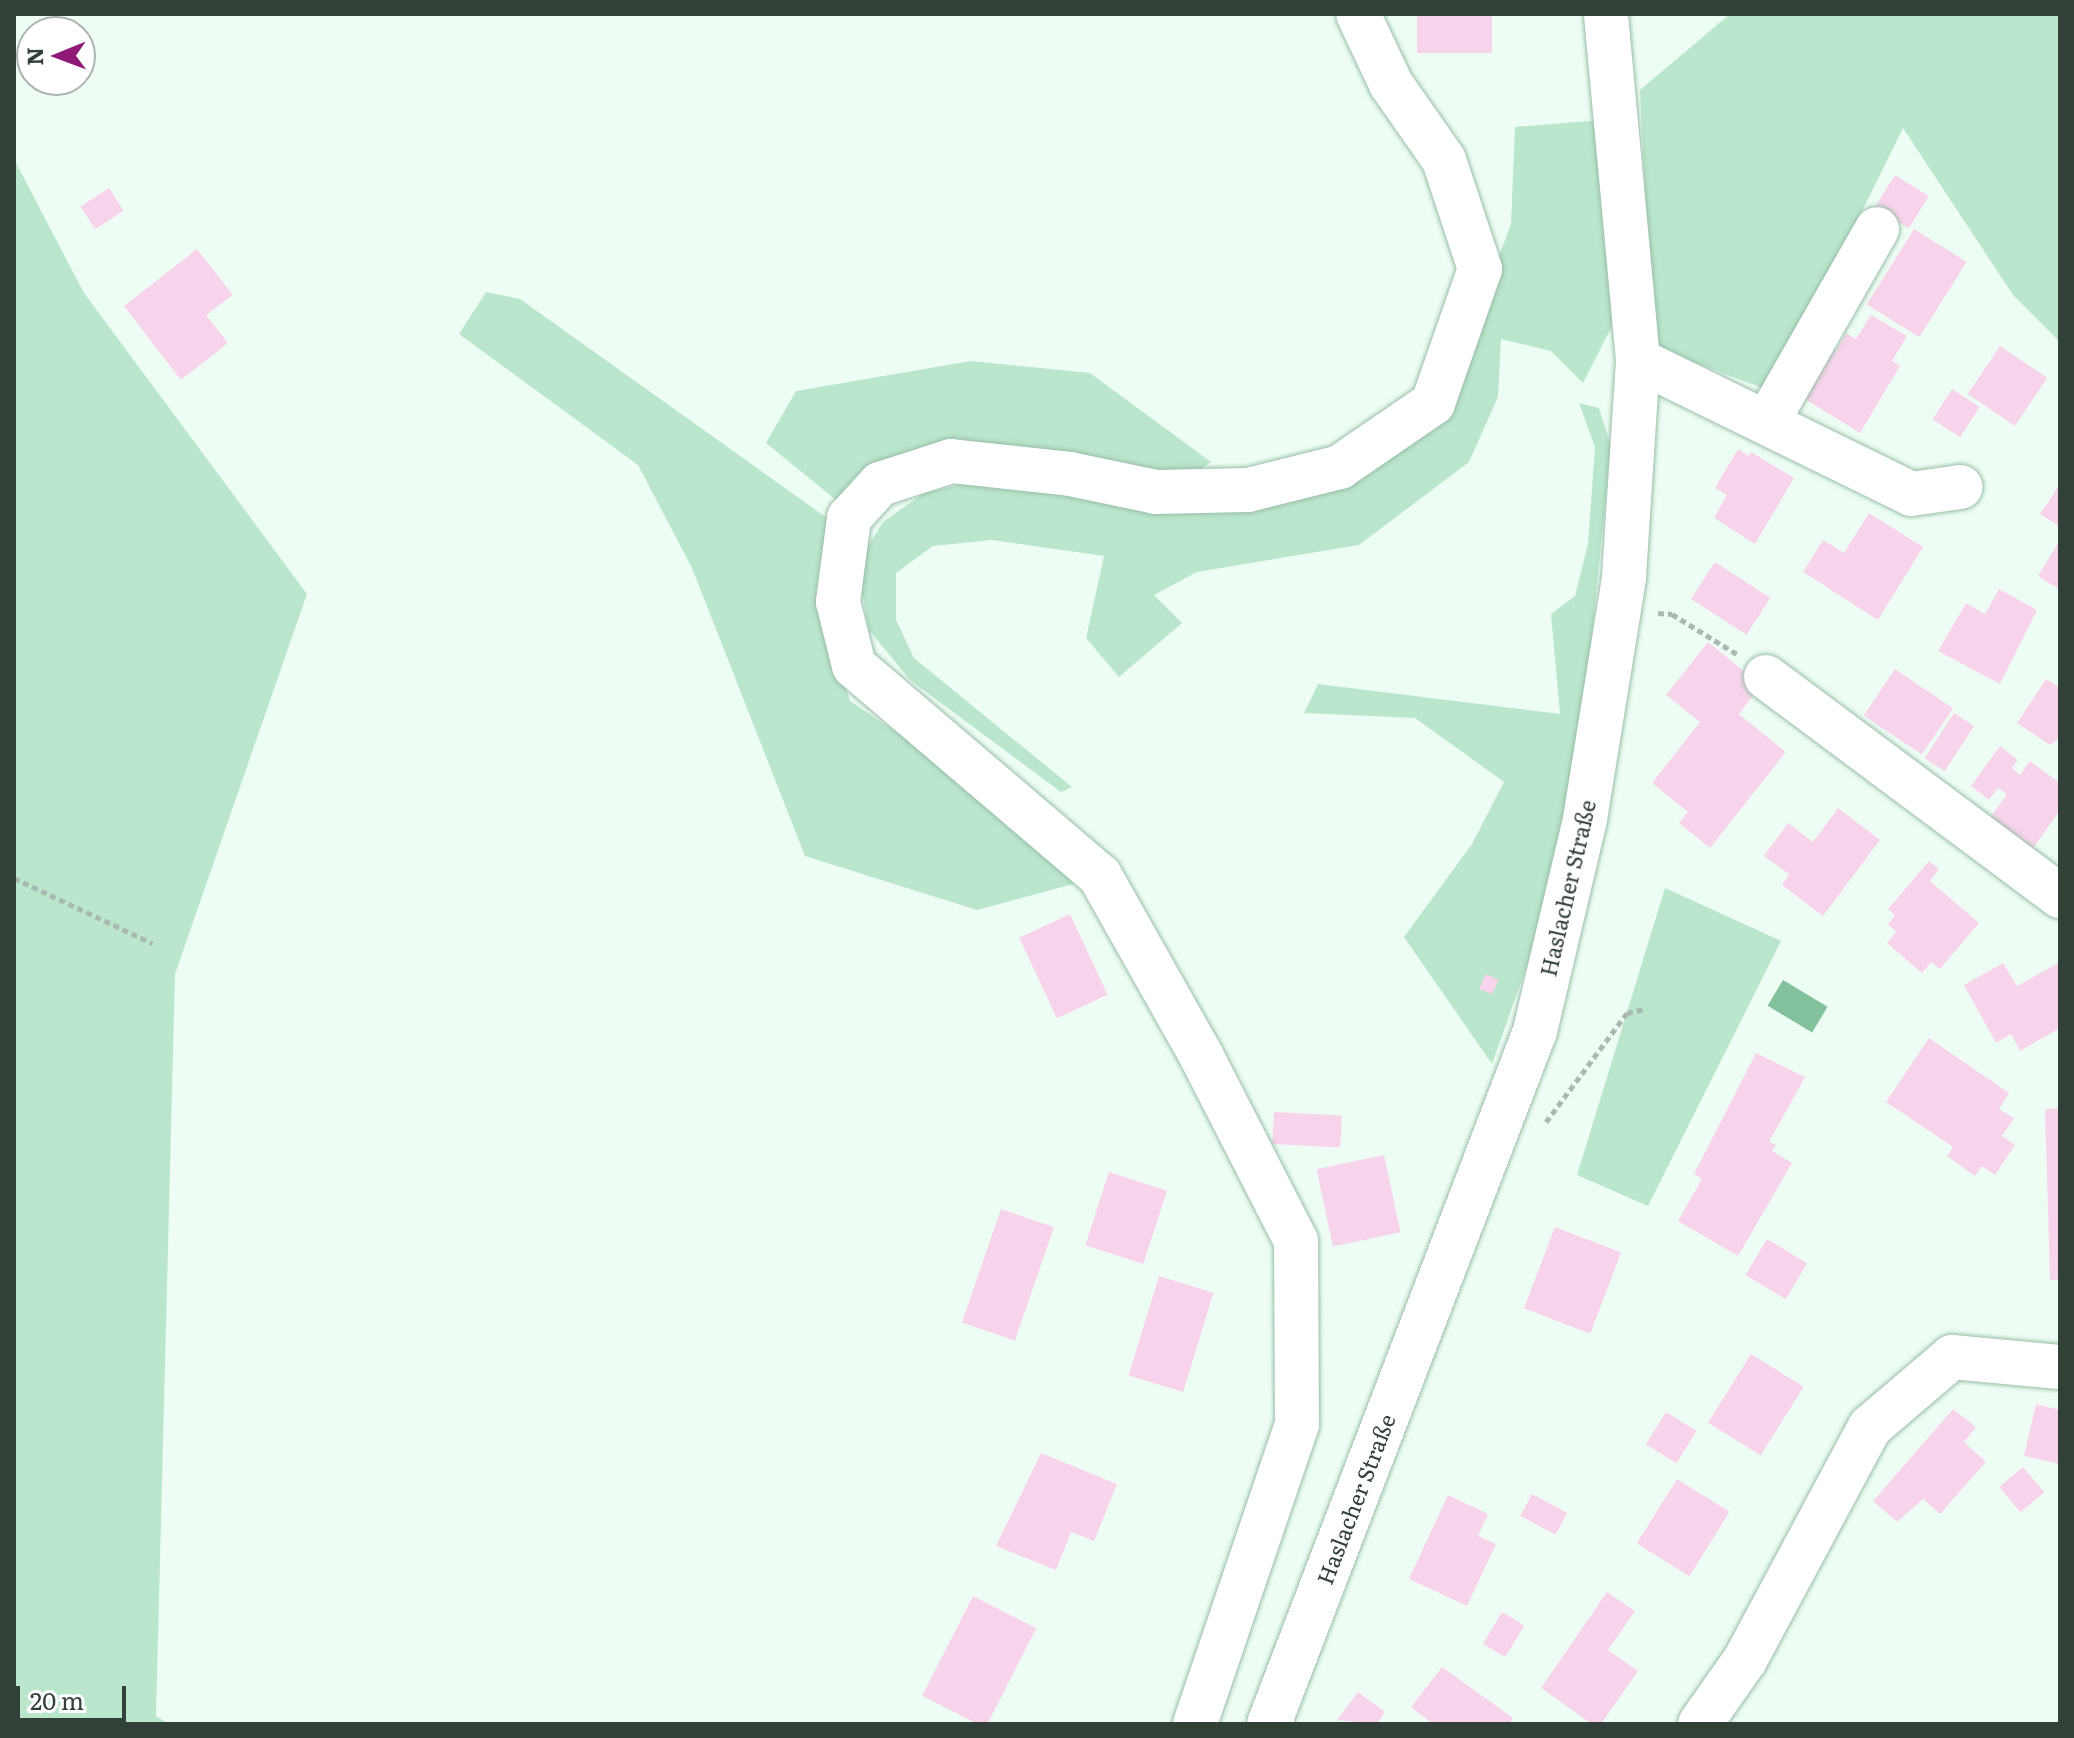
<!DOCTYPE html>
<meta charset="utf-8">
<style>
body{margin:0}
#map{position:relative;width:2074px;height:1738px;overflow:hidden;background:#eefdf4;font-family:Literata,serif}
div>[style]{position:absolute}
[style*='--x']{left:calc(var(--x)*1px);top:calc(var(--y)*1px);width:calc(var(--w)*1px);rotate:calc(var(--a)*1deg)}
.green>*{inset:0;background:#b9e6cc}
.water>*{inset:0;background:#82c19d;transform-origin:0 0}
.building>*{inset:0;background:#f8d4ec;transform-origin:0 0}
.path>*{height:5px;margin-top:-2.5px;transform-origin:0;background:repeating-linear-gradient(90deg,#aab9b0 0 6px,transparent 0 10px)}
.roads{filter:drop-shadow(0 0 2px #99bda7) drop-shadow(0 0 2px #99bda7)}
.minor>*{height:44px;margin:-22px;padding:0 22px;transform-origin:22px;border-radius:22px;background:#fff}
span{translate:-50% -50%;white-space:nowrap;text-align:center;line-height:1.15;-webkit-text-stroke:8px #fff;paint-order:stroke}
.street-label{font-size:22px;color:#324138}
.frame{position:absolute;inset:0;border:16px solid #324138;pointer-events:none}
.north{position:absolute;left:16px;top:16px;width:80px;height:80px;box-sizing:border-box;background:#fff;border:2px solid #adb3af;border-radius:50%;rotate:269deg;font-size:22px;font-weight:700;line-height:32px;text-align:center;color:#324138}
.north::after{content:'';display:block;margin:auto;width:28px;height:36px;background:#901877;clip-path:polygon(50% 0,100% 100%,50% 72%,0 100%)}
.scale{position:absolute;left:16px;top:1686px;width:110px;height:36px;box-sizing:border-box;border:4px solid #324138;border-top:0;padding-left:10px;font-size:24px;line-height:28px;white-space:nowrap;color:#324138;-webkit-text-stroke:6px #fff;paint-order:stroke}
</style>
<div id="map">
<div class="green">
<i style="clip-path:polygon(1730px 14px,2060px 14px,2060px 342px,2013px 295px,1903px 128px,1773px 392px,1653px 347px,1640px 90px)"></i>
<i style="clip-path:polygon(1602px 120px,1612px 326px,1583px 383px,1551px 351px,1501px 339px,1498px 397px,1469px 462px,1359px 545px,1197px 572px,1154px 595px,1182px 623px,1119px 677px,1086px 638px,1104px 556px,992px 540px,933px 546px,896px 573px,896px 620px,914px 658px,1072px 787px,1061px 792px,910px 680px,869px 630px,857px 564px,883px 522px,924px 493px,989px 478px,1140px 506px,1379px 461px,1495px 267px,1511px 224px,1515px 127px)"></i>
<i style="clip-path:polygon(14px 159px,84px 293px,307px 594px,175px 974px,156px 1716px,169px 1724px,14px 1724px)"></i>
<i style="clip-path:polygon(486px 292px,520px 299px,827px 518px,816px 591px,850px 701px,981px 789px,1084px 881px,977px 910px,805px 856px,692px 568px,638px 465px,459px 334px)"></i>
<i style="clip-path:polygon(971px 361px,1090px 373px,1211px 462px,1185px 481px,1070px 463px,836px 500px,766px 443px,796px 391px)"></i>
<i style="clip-path:polygon(1579px 403px,1599px 408px,1611px 446px,1579px 762px,1536px 940px,1492px 1064px,1404px 937px,1472px 844px,1504px 782px,1415px 718px,1304px 713px,1318px 684px,1560px 714px,1551px 614px,1575px 596px,1588px 544px,1595px 447px)"></i>
<i style="clip-path:polygon(1665px 888px,1781px 941px,1648px 1206px,1577px 1175px)"></i>
</div>
<div class="water">
<i style="left:1783px;top:980px;width:52px;height:30px;rotate:31deg"></i>
</div>
<div class="building">
<i style="left:1417px;top:14px;width:75px;height:39px"></i>
<i style="left:1895px;top:175px;width:40px;height:38px;rotate:32deg"></i>
<i style="left:109px;top:188px;width:27px;height:34px;rotate:57deg"></i>
<i style="left:1914px;top:229px;width:62px;height:89px;rotate:32deg"></i>
<i style="clip-path:polygon(197px 249px,233px 295px,206px 315px,228px 343px,181px 380px,124px 306px)"></i>
<i style="clip-path:polygon(1871px 315px,1907px 336px,1892px 361px,1900px 366px,1860px 433px,1805px 399px,1831px 348px,1836px 351px,1846px 333px,1856px 339px)"></i>
<i style="left:2000px;top:346px;width:57px;height:58px;rotate:34deg"></i>
<i style="left:1952px;top:389px;width:33px;height:36px;rotate:33deg"></i>
<i style="clip-path:polygon(1738px 449px,1748px 456px,1751px 452px,1794px 478px,1755px 544px,1714px 518px,1727px 495px,1715px 488px)"></i>
<i style="clip-path:polygon(2060px 484px,2060px 527px,2040px 514px)"></i>
<i style="clip-path:polygon(1869px 513px,1923px 547px,1878px 620px,1803px 572px,1823px 540px,1844px 553px)"></i>
<i style="clip-path:polygon(2060px 540px,2060px 590px,2038px 576px)"></i>
<i style="left:1715px;top:562px;width:66px;height:44px;rotate:33deg"></i>
<i style="clip-path:polygon(1999px 589px,2037px 610px,2000px 684px,1938px 651px,1966px 603px,1985px 614px)"></i>
<i style="clip-path:polygon(1708px 642px,1761px 685px,1739px 714px,1786px 752px,1710px 848px,1679px 823px,1688px 812px,1652px 783px,1700px 722px,1666px 695px)"></i>
<i style="left:1895px;top:669px;width:70px;height:56px;rotate:34deg"></i>
<i style="clip-path:polygon(2046px 679px,2060px 688px,2060px 738px,2050px 745px,2017px 723px)"></i>
<i style="left:1954px;top:713px;width:24px;height:54px;rotate:33deg"></i>
<i style="clip-path:polygon(2000px 746px,2018px 760px,2012px 768px,2020px 775px,2030px 761px,2060px 783px,2060px 810px,2032px 850px,1989px 819px,2007px 794px,1998px 788px,1989px 800px,1971px 786px)"></i>
<i style="clip-path:polygon(1838px 808px,1880px 840px,1823px 916px,1782px 885px,1789px 874px,1764px 856px,1788px 823px,1813px 842px)"></i>
<i style="clip-path:polygon(1929px 861px,1939px 869px,1930px 881px,1979px 923px,1940px 969px,1931px 962px,1922px 973px,1887px 943px,1896px 932px,1888px 924px,1895px 915px,1888px 909px)"></i>
<i style="left:1070px;top:914px;width:89px;height:56px;rotate:65deg"></i>
<i style="clip-path:polygon(2060px 962px,2060px 1028px,2020px 1051px,2011px 1034px,1996px 1043px,1964px 985px,2003px 963px,2017px 986px)"></i>
<i style="left:1486px;top:974px;width:14px;height:16px;rotate:25deg"></i>
<i style="clip-path:polygon(1929px 1038px,2009px 1093px,1999px 1109px,2014px 1118px,2002px 1136px,2015px 1145px,1995px 1175px,1982px 1166px,1975px 1176px,1947px 1156px,1953px 1147px,1886px 1102px)"></i>
<i style="clip-path:polygon(1756px 1053px,1805px 1077px,1769px 1142px,1776px 1145px,1772px 1151px,1792px 1163px,1738px 1256px,1678px 1221px,1702px 1179px,1694px 1174px)"></i>
<i style="clip-path:polygon(2060px 1108px,2060px 1279px,2050px 1280px,2045px 1109px)"></i>
<i style="left:1274px;top:1112px;width:68px;height:32px;rotate:3deg"></i>
<i style="left:1384px;top:1155px;width:79px;height:69px;rotate:78deg"></i>
<i style="left:1109px;top:1172px;width:61px;height:77px;rotate:18deg"></i>
<i style="left:1001px;top:1209px;width:56px;height:120px;rotate:19deg"></i>
<i style="left:1555px;top:1227px;width:71px;height:87px;rotate:21deg"></i>
<i style="left:1767px;top:1239px;width:47px;height:42px;rotate:31deg"></i>
<i style="left:1159px;top:1276px;width:57px;height:104px;rotate:17deg"></i>
<i style="left:1751px;top:1354px;width:62px;height:81px;rotate:32deg"></i>
<i style="clip-path:polygon(2036px 1404px,2060px 1410px,2060px 1464px,2024px 1456px)"></i>
<i style="clip-path:polygon(1953px 1409px,1976px 1427px,1964px 1442px,1986px 1462px,1940px 1514px,1923px 1499px,1897px 1522px,1873px 1501px)"></i>
<i style="left:1666px;top:1412px;width:36px;height:38px;rotate:32deg"></i>
<i style="clip-path:polygon(1041px 1453px,1117px 1484px,1094px 1541px,1071px 1532px,1056px 1570px,996px 1546px)"></i>
<i style="left:2023px;top:1467px;width:33px;height:31px;rotate:50deg"></i>
<i style="left:1677px;top:1479px;width:62px;height:76px;rotate:32deg"></i>
<i style="left:1532px;top:1494px;width:40px;height:25px;rotate:28deg"></i>
<i style="clip-path:polygon(1448px 1495px,1488px 1514px,1478px 1536px,1496px 1544px,1467px 1606px,1409px 1579px)"></i>
<i style="clip-path:polygon(1607px 1592px,1635px 1611px,1608px 1650px,1638px 1671px,1601px 1724px,1592px 1724px,1541px 1688px)"></i>
<i style="left:973px;top:1596px;width:71px;height:112px;rotate:27deg"></i>
<i style="left:1502px;top:1612px;width:26px;height:37px;rotate:31deg"></i>
<i style="clip-path:polygon(1442px 1667px,1513px 1718px,1509px 1724px,1433px 1724px,1411px 1707px)"></i>
<i style="clip-path:polygon(1358px 1692px,1385px 1712px,1377px 1724px,1337px 1720px)"></i>
</div>
<div class="path">
<i style="--x:1658;--y:613;--w:14;--a:4"></i>
<i style="--x:1672;--y:614;--w:76;--a:31.6"></i>
<i style="--x:14;--y:878;--w:153;--a:25.2"></i>
<i style="--x:1546;--y:1122;--w:136;--a:-53.4"></i>
<i style="--x:1627;--y:1013;--w:18;--a:-13"></i>
</div>
<div class="roads">
<div class="minor">
<i style="--x:1638;--y:360;--w:304;--a:26.1"></i>
<i style="--x:1911;--y:494;--w:50;--a:-8"></i>
<i style="--x:1767;--y:422;--w:222;--a:-60.3"></i>
<i style="--x:1766;--y:677;--w:367;--a:36.7"></i>
<i style="--x:1195;--y:1724;--w:317;--a:-71.2"></i>
<i style="--x:1297;--y:1424;--w:183;--a:-90.3"></i>
<i style="--x:1296;--y:1241;--w:207;--a:-117.1"></i>
<i style="--x:1202;--y:1057;--w:208;--a:-119.4"></i>
<i style="--x:1100;--y:876;--w:323;--a:-139.5"></i>
<i style="--x:854;--y:666;--w:66;--a:-104"></i>
<i style="--x:838;--y:602;--w:85;--a:-82.5"></i>
<i style="--x:849;--y:518;--w:46;--a:-47.6"></i>
<i style="--x:880;--y:484;--w:75;--a:-17.9"></i>
<i style="--x:951;--y:461;--w:120;--a:6.2"></i>
<i style="--x:1070;--y:474;--w:88;--a:11.8"></i>
<i style="--x:1156;--y:492;--w:92;--a:-1.2"></i>
<i style="--x:1248;--y:490;--w:95;--a:-14"></i>
<i style="--x:1340;--y:467;--w:113;--a:-34.5"></i>
<i style="--x:1433;--y:403;--w:142;--a:-70.7"></i>
<i style="--x:1480;--y:269;--w:115;--a:-108.3"></i>
<i style="--x:1444;--y:160;--w:93;--a:-124.9"></i>
<i style="--x:1391;--y:84;--w:77;--a:-115.2"></i>
<i style="--x:1269;--y:1724;--w:742;--a:-69"></i>
<i style="--x:1535;--y:1031;--w:218;--a:-76.7"></i>
<i style="--x:1585;--y:819;--w:245;--a:-80.8"></i>
<i style="--x:1624;--y:577;--w:217;--a:-86.3"></i>
<i style="--x:1638;--y:360;--w:347;--a:-95.3"></i>
<i style="--x:1700;--y:1724;--w:78;--a:-54.9"></i>
<i style="--x:1745;--y:1660;--w:264;--a:-61.8"></i>
<i style="--x:1870;--y:1427;--w:108;--a:-40.5"></i>
<i style="--x:1952;--y:1357;--w:108;--a:5.3"></i>
</div>
</div>
<div class="street-label">
<span style="left:1567px;top:888px;rotate:-77deg">Haslacher Straße</span>
<span style="left:1355px;top:1499px;rotate:-69deg">Haslacher Straße</span>
</div>
<div class="frame"></div>
<div class="north">N</div>
<div class="scale">20 m</div>
</div>
